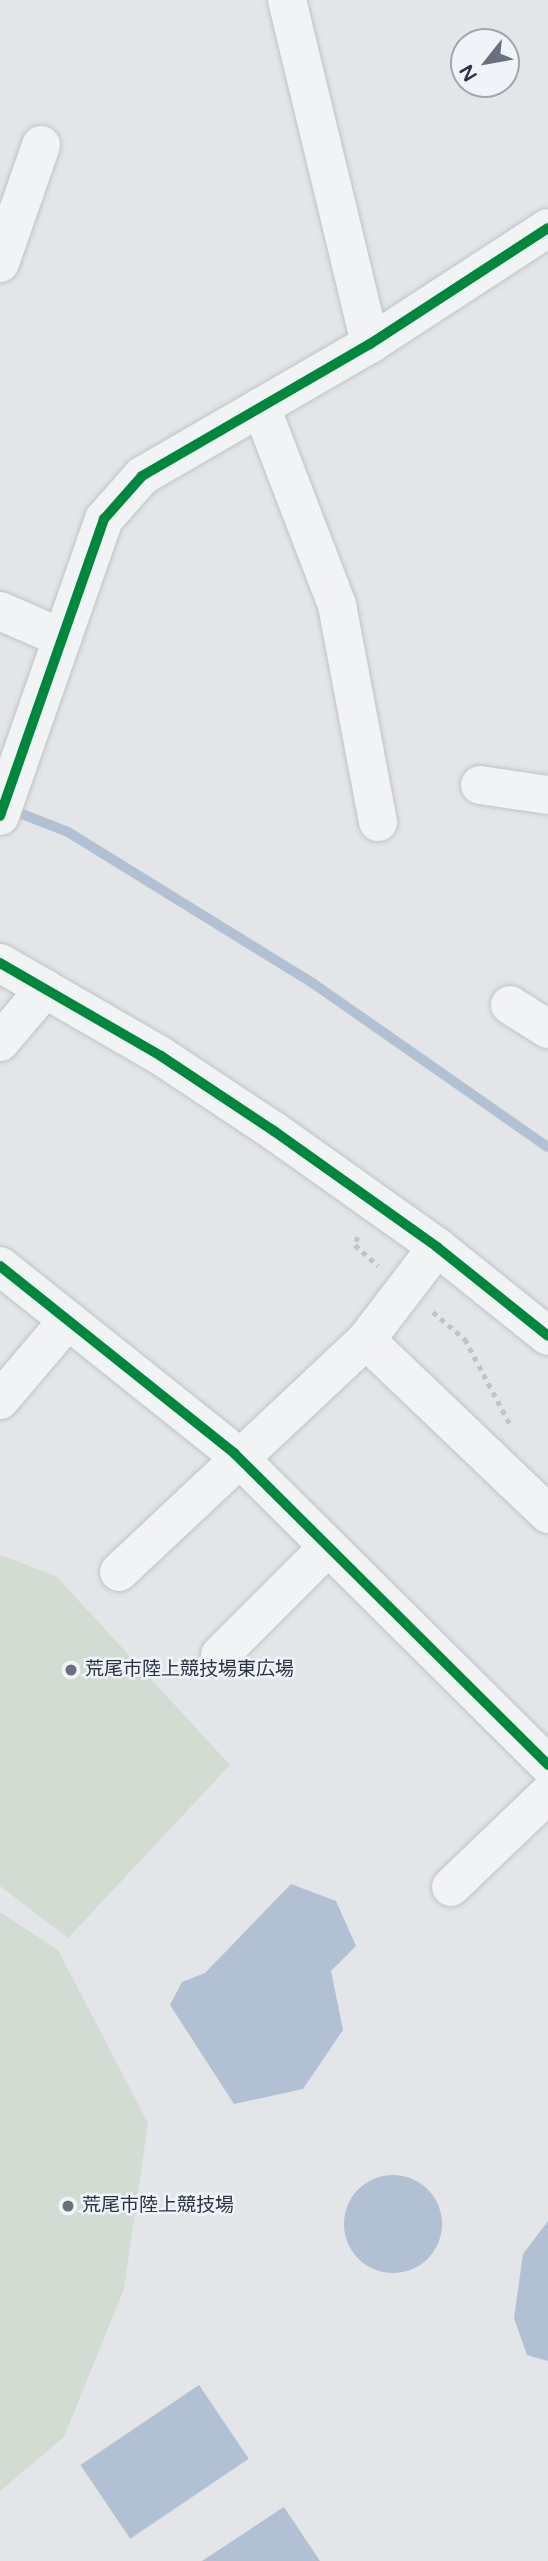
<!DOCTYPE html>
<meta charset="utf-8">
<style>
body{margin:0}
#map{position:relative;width:548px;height:2561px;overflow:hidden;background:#e3e5e8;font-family:"Varela Round","Noto Sans JP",sans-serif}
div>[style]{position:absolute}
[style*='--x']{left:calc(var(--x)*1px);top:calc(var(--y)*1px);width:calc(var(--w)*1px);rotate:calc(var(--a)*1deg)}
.green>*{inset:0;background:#d3dcd3}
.water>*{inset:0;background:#b1c1d3;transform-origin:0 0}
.round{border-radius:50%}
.stream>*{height:10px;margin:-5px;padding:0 5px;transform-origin:5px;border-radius:5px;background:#b1c1d3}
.path>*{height:4.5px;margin-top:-2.25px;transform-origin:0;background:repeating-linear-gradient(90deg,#c2c3c8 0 5px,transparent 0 10px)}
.roads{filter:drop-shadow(0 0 2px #c1c3c6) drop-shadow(0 0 2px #c1c3c6)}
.minor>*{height:38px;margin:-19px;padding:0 19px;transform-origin:19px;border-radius:19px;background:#f2f3f5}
.tertiary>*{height:38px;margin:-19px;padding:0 19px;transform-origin:19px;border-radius:19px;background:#f2f3f5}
.cycleway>*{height:10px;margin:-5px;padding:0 5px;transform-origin:5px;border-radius:5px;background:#00873e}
.dots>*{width:19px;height:19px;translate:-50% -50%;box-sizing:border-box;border:4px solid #f0f3f7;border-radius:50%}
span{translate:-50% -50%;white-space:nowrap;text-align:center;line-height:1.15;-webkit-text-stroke:5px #f0f3f7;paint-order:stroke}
.poi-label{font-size:19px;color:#293142}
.left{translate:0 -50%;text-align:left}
.north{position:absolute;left:450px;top:28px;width:70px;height:70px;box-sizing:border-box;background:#f0f3f7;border:2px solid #a0a5af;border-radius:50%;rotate:239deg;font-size:19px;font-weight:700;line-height:28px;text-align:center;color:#293142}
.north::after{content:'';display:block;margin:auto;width:24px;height:32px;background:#6a707c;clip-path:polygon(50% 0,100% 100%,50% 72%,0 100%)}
</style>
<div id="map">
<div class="green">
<i style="clip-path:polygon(0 1555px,56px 1576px,230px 1765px,68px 1938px,0 1886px)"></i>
<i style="clip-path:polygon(0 1912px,58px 1950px,148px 2123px,124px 2289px,64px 2437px,0 2491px)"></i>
</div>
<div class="water">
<i style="clip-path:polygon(291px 1884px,336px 1901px,356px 1946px,331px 1971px,343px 2030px,303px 2089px,234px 2104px,170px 2005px,182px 1982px,205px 1973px)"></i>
<i class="round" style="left:344px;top:2175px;width:98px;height:98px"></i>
<i style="clip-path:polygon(548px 2221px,548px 2361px,527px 2355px,514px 2318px,523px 2254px)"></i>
<i style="left:199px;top:2385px;width:89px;height:143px;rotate:56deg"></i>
<i style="clip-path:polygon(284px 2507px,320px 2561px,202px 2561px)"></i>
</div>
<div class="stream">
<i style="--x:9;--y:809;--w:63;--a:21.3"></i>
<i style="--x:68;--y:832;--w:289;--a:31.7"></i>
<i style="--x:314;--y:984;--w:285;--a:34.9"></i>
</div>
<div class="path">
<i style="--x:358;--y:1237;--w:9;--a:111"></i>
<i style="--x:355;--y:1245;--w:31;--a:42"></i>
<i style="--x:433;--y:1312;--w:42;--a:40.2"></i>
<i style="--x:465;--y:1339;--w:96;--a:62.1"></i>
</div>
<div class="roads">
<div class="minor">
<i style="--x:287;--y:0;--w:354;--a:76.4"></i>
<i style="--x:0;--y:263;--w:125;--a:-70.8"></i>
<i style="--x:261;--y:407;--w:212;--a:69"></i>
<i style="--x:337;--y:605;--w:221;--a:79.3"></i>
<i style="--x:0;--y:611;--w:68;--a:23.5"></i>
<i style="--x:480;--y:785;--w:69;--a:8.4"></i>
<i style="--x:0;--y:816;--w:315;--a:-70.7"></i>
<i style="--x:104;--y:519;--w:57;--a:-48.5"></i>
<i style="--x:142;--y:476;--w:263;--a:-30.1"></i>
<i style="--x:370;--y:344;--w:212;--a:-33.1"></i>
<i style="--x:510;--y:1005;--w:45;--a:32.3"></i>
<i style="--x:0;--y:1042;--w:70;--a:-49.7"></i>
<i style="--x:437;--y:1247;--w:117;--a:127.4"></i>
<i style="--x:366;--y:1340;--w:252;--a:43.7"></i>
<i style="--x:0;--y:1266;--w:300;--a:38.6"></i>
<i style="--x:234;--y:1453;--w:443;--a:44.8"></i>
<i style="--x:0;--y:1400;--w:105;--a:-49.6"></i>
<i style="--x:119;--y:1572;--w:339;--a:-43.2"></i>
<i style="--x:220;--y:1655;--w:153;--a:-45"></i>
<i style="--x:451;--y:1887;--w:134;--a:-43.8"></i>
</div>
<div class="tertiary">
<i style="--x:0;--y:963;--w:186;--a:30"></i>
<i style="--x:161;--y:1056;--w:136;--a:33.6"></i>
<i style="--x:274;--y:1131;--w:200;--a:35.4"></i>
<i style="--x:437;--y:1247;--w:142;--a:38.7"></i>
</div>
</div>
<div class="cycleway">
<i style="--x:0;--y:816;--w:315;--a:-70.7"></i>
<i style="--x:104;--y:519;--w:57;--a:-48.5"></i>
<i style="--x:142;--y:476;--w:263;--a:-30.1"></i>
<i style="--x:370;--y:344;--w:212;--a:-33.1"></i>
<i style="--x:0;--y:963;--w:186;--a:30"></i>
<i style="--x:161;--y:1056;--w:136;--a:33.6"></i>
<i style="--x:274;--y:1131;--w:200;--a:35.4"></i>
<i style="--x:437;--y:1247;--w:142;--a:38.7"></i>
<i style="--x:0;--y:1266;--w:300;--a:38.6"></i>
<i style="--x:234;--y:1453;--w:443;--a:44.8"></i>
</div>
<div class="dots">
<i style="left:71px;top:1670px;background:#6a707c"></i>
<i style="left:68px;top:2206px;background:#6a707c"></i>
</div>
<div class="poi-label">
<span class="left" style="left:85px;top:1670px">荒尾市陸上競技場東広場</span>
<span class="left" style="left:82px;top:2206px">荒尾市陸上競技場</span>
</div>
<div class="north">N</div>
</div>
